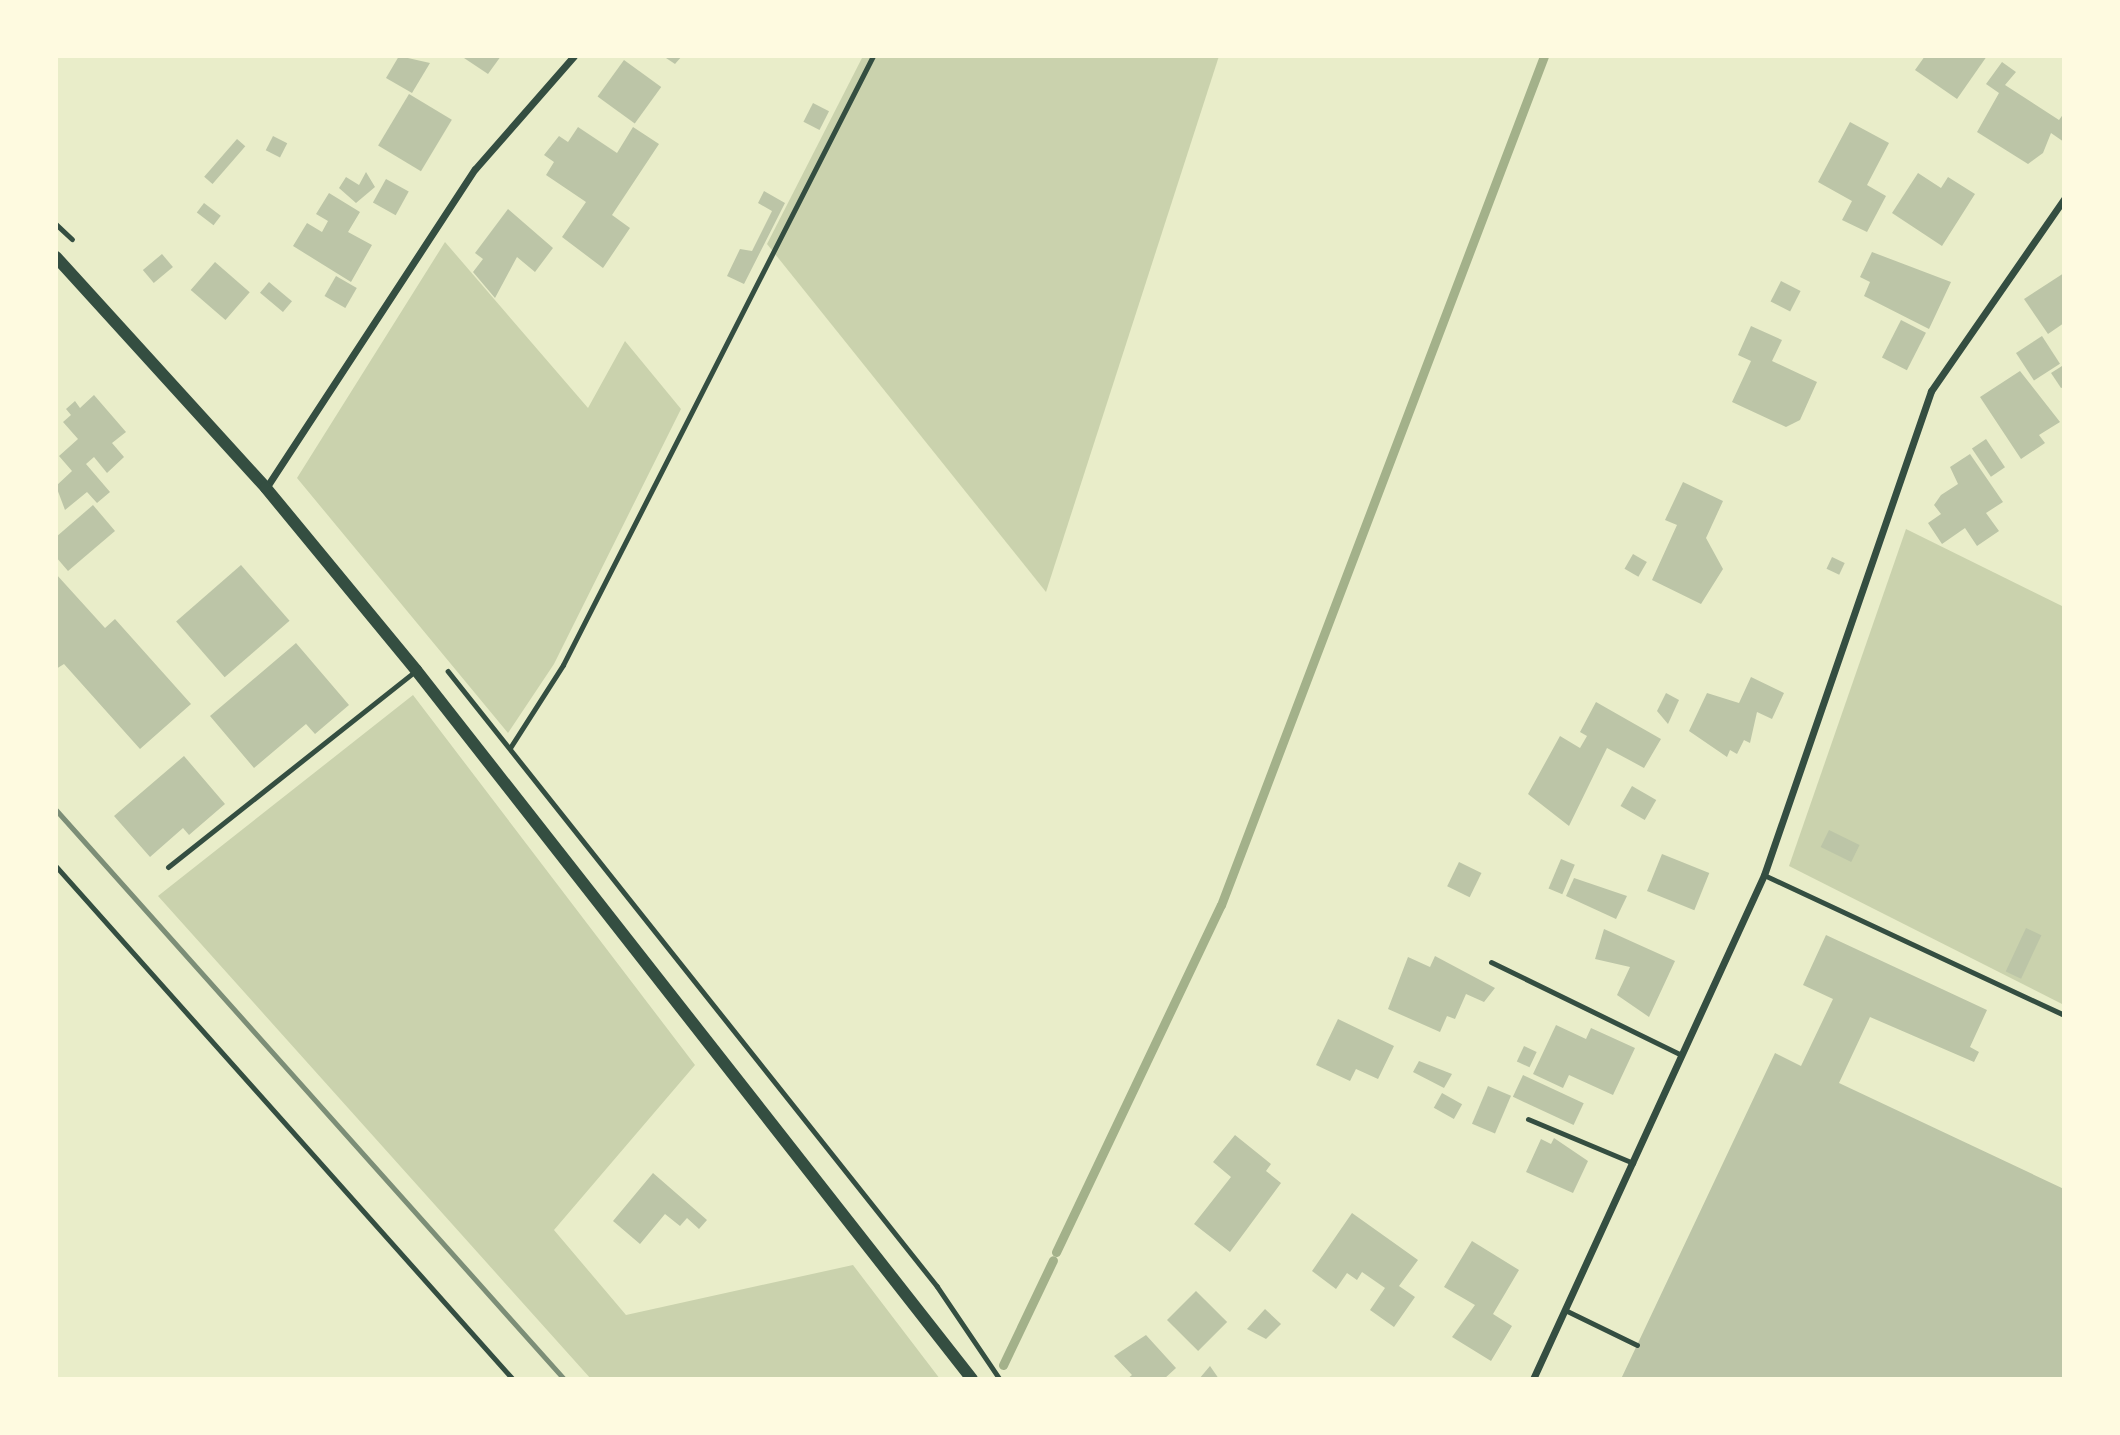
<!DOCTYPE html>
<style>
body{margin:0}
#map{position:relative;width:2120px;height:1435px;overflow:hidden;background:#e9edc9;font-family:"Public Sans",sans-serif}
div>[style]{position:absolute}
[style*='--x']{left:calc(var(--x)*1px);top:calc(var(--y)*1px);width:calc(var(--w)*1px);rotate:calc(var(--a)*1deg)}
.green>*{inset:0;background:#cad2ad}
.stream>*{height:9px;margin:-4.5px;padding:0 4.5px;transform-origin:4.5px;border-radius:4.5px;background:#a3b18a}
.building>*{inset:0;background:#bcc5a7;transform-origin:0 0}
.path>*{height:4.5px;margin:-2.25px;padding:0 2.25px;transform-origin:2.25px;border-radius:2.25px;background:#344e41}
.service>*{height:5px;margin:-2.5px;padding:0 2.5px;transform-origin:2.5px;border-radius:2.5px;background:#344e41}
.minor>*{height:7px;margin:-3.5px;padding:0 3.5px;transform-origin:3.5px;border-radius:3.5px;background:#344e41}
.tertiary>*{height:12px;margin:-6px;padding:0 6px;transform-origin:6px;border-radius:6px;background:#344e41}
.rail>*{height:5px;margin:-2.5px;padding:0 2.5px;transform-origin:2.5px;border-radius:2.5px;background:#7c8e77}
span{translate:-50% -50%;white-space:nowrap;text-align:center;line-height:1.15;-webkit-text-stroke:5px #fefae0;paint-order:stroke}
.frame{position:absolute;inset:0;border:58px solid #fefae0;pointer-events:none}
</style>
<div id="map">
<div class="green">
<i style="clip-path:polygon(863px 56px,1219px 56px,1046px 592px,767px 244px)"></i>
<i style="clip-path:polygon(445px 242px,588px 408px,625px 341px,681px 409px,554px 664px,508px 733px,297px 478px)"></i>
<i style="clip-path:polygon(1906px 529px,2064px 607px,2064px 1005px,1789px 866px)"></i>
<i style="clip-path:polygon(413px 695px,695px 1065px,554px 1230px,626px 1315px,853px 1265px,940px 1379px,591px 1379px,158px 896px)"></i>
</div>
<div class="stream">
<i style="--x:1056;--y:1252;--w:384;--a:-64.6"></i>
<i style="--x:1221;--y:905;--w:908;--a:-69.17"></i>
<i style="--x:1003;--y:1365;--w:116;--a:-64.5"></i>
</div>
<div class="building">
<i style="clip-path:polygon(399px 56px,430px 63px,412px 93px,386px 78px)"></i>
<i style="clip-path:polygon(461px 56px,501px 56px,488px 74px)"></i>
<i style="clip-path:polygon(663px 56px,682px 56px,675px 64px)"></i>
<i style="clip-path:polygon(1925px 56px,1987px 56px,1957px 99px,1915px 70px)"></i>
<i style="left:624px;top:60px;width:46px;height:45px;rotate:36deg"></i>
<i style="clip-path:polygon(2002px 62px,2016px 72px,2005px 85px,2059px 120px,2064px 113px,2064px 142px,2051px 133px,2043px 153px,2028px 164px,1977px 132px,1999px 93px,1986px 84px)"></i>
<i style="left:409px;top:94px;width:50px;height:60px;rotate:31deg"></i>
<i style="left:813px;top:103px;width:18px;height:21px;rotate:27deg"></i>
<i style="clip-path:polygon(1850px 122px,1889px 143px,1867px 185px,1886px 196px,1867px 232px,1842px 220px,1852px 201px,1818px 182px)"></i>
<i style="clip-path:polygon(578px 127px,617px 153px,633px 127px,659px 144px,612px 215px,630px 228px,603px 268px,562px 237px,586px 202px,546px 175px,554px 162px,544px 155px,559px 136px,568px 142px)"></i>
<i style="left:273px;top:136px;width:16px;height:16px;rotate:27deg"></i>
<i style="left:237px;top:139px;width:11px;height:50px;rotate:41deg"></i>
<i style="clip-path:polygon(366px 172px,375px 187px,356px 203px,339px 188px,346px 177px,359px 185px)"></i>
<i style="clip-path:polygon(1918px 173px,1941px 188px,1948px 177px,1975px 194px,1942px 246px,1892px 213px)"></i>
<i style="left:386px;top:179px;width:26px;height:27px;rotate:29deg"></i>
<i style="clip-path:polygon(764px 191px,785px 203px,744px 284px,727px 276px,740px 249px,752px 251px,772px 211px,758px 203px)"></i>
<i style="clip-path:polygon(329px 193px,360px 212px,348px 232px,372px 245px,351px 282px,293px 246px,307px 223px,322px 232px,328px 221px,316px 214px)"></i>
<i style="left:204px;top:203px;width:21px;height:12px;rotate:37deg"></i>
<i style="clip-path:polygon(508px 209px,553px 248px,535px 272px,517px 257px,495px 298px,473px 272px,483px 259px,475px 253px)"></i>
<i style="clip-path:polygon(1872px 252px,1951px 282px,1929px 329px,1864px 296px,1870px 282px,1860px 277px)"></i>
<i style="left:162px;top:254px;width:17px;height:25px;rotate:50deg"></i>
<i style="left:215px;top:262px;width:46px;height:37px;rotate:41deg"></i>
<i style="clip-path:polygon(2064px 273px,2064px 323px,2048px 334px,2024px 299px)"></i>
<i style="left:336px;top:276px;width:24px;height:23px;rotate:30deg"></i>
<i style="left:1781px;top:281px;width:22px;height:23px;rotate:27deg"></i>
<i style="left:269px;top:282px;width:30px;height:14px;rotate:40deg"></i>
<i style="left:1901px;top:320px;width:28px;height:42px;rotate:27deg"></i>
<i style="clip-path:polygon(1751px 326px,1782px 340px,1772px 361px,1817px 382px,1800px 420px,1786px 427px,1732px 402px,1751px 361px,1738px 355px)"></i>
<i style="left:2042px;top:336px;width:33px;height:31px;rotate:57deg"></i>
<i style="clip-path:polygon(2062px 366px,2064px 387px,2061px 388px,2051px 373px)"></i>
<i style="clip-path:polygon(2020px 371px,2060px 422px,2039px 435px,2045px 443px,2021px 459px,1980px 397px)"></i>
<i style="clip-path:polygon(94px 395px,126px 432px,112px 443px,124px 457px,107px 473px,94px 457px,86px 464px,110px 492px,97px 503px,87px 492px,65px 510px,56px 486px,72px 471px,59px 456px,78px 439px,63px 422px,71px 415px,66px 409px,75px 401px,80px 408px)"></i>
<i style="left:1986px;top:439px;width:34px;height:17px;rotate:56deg"></i>
<i style="clip-path:polygon(1970px 454px,2003px 502px,1986px 513px,1999px 531px,1977px 546px,1965px 528px,1942px 544px,1928px 523px,1941px 514px,1934px 505px,1941px 495px,1958px 484px,1950px 467px)"></i>
<i style="clip-path:polygon(1683px 482px,1723px 501px,1706px 538px,1723px 569px,1701px 604px,1652px 580px,1677px 525px,1665px 520px)"></i>
<i style="clip-path:polygon(93px 505px,115px 531px,68px 571px,56px 557px,56px 537px)"></i>
<i style="left:1633px;top:554px;width:16px;height:17px;rotate:30deg"></i>
<i style="left:1832px;top:557px;width:14px;height:13px;rotate:25deg"></i>
<i style="left:241px;top:565px;width:74px;height:86px;rotate:49deg"></i>
<i style="clip-path:polygon(56px 574px,105px 628px,115px 619px,191px 704px,140px 749px,64px 664px,56px 669px)"></i>
<i style="clip-path:polygon(296px 643px,349px 705px,315px 734px,306px 724px,254px 768px,210px 716px)"></i>
<i style="clip-path:polygon(1751px 677px,1784px 693px,1772px 719px,1757px 712px,1750px 743px,1744px 740px,1737px 754px,1730px 750px,1727px 757px,1689px 731px,1707px 693px,1739px 703px)"></i>
<i style="clip-path:polygon(1666px 693px,1679px 700px,1668px 724px,1657px 711px)"></i>
<i style="clip-path:polygon(1596px 702px,1661px 739px,1644px 768px,1607px 748px,1569px 826px,1528px 794px,1560px 736px,1580px 748px,1587px 736px,1580px 732px)"></i>
<i style="clip-path:polygon(184px 756px,225px 804px,189px 835px,183px 828px,150px 857px,114px 816px)"></i>
<i style="left:1632px;top:786px;width:28px;height:23px;rotate:30deg"></i>
<i style="left:1829px;top:830px;width:34px;height:19px;rotate:26deg"></i>
<i style="left:1662px;top:854px;width:51px;height:40px;rotate:22deg"></i>
<i style="left:1561px;top:859px;width:15px;height:32px;rotate:23deg"></i>
<i style="left:1459px;top:862px;width:25px;height:27px;rotate:26deg"></i>
<i style="clip-path:polygon(1574px 878px,1627px 896px,1616px 919px,1566px 896px)"></i>
<i style="left:2026px;top:928px;width:17px;height:48px;rotate:25deg"></i>
<i style="clip-path:polygon(1604px 929px,1675px 961px,1649px 1017px,1617px 995px,1630px 967px,1595px 959px)"></i>
<i style="clip-path:polygon(1826px 935px,1987px 1010px,1970px 1047px,1979px 1052px,1974px 1062px,1870px 1017px,1839px 1083px,2064px 1189px,2064px 1379px,1621px 1379px,1775px 1053px,1801px 1066px,1833px 999px,1803px 985px)"></i>
<i style="clip-path:polygon(1435px 956px,1495px 988px,1484px 1002px,1466px 994px,1455px 1019px,1447px 1016px,1440px 1032px,1388px 1009px,1408px 957px,1430px 967px)"></i>
<i style="clip-path:polygon(1338px 1019px,1394px 1046px,1378px 1079px,1356px 1069px,1350px 1081px,1316px 1065px)"></i>
<i style="clip-path:polygon(1556px 1025px,1586px 1039px,1591px 1028px,1635px 1048px,1613px 1095px,1569px 1075px,1563px 1088px,1533px 1074px)"></i>
<i style="left:1524px;top:1046px;width:14px;height:17px;rotate:25deg"></i>
<i style="clip-path:polygon(1419px 1061px,1452px 1074px,1444px 1088px,1413px 1072px)"></i>
<i style="left:1523px;top:1075px;width:67px;height:24px;rotate:25deg"></i>
<i style="left:1488px;top:1086px;width:25px;height:41px;rotate:23deg"></i>
<i style="left:1442px;top:1093px;width:23px;height:17px;rotate:29deg"></i>
<i style="clip-path:polygon(1235px 1135px,1271px 1164px,1266px 1171px,1281px 1183px,1230px 1252px,1194px 1224px,1231px 1177px,1213px 1162px)"></i>
<i style="clip-path:polygon(1554px 1138px,1588px 1161px,1573px 1193px,1526px 1172px,1541px 1139px,1551px 1144px)"></i>
<i style="clip-path:polygon(653px 1173px,707px 1220px,699px 1229px,687px 1218px,680px 1226px,665px 1214px,640px 1244px,613px 1221px)"></i>
<i style="clip-path:polygon(1352px 1213px,1418px 1260px,1399px 1286px,1415px 1297px,1394px 1327px,1370px 1310px,1385px 1288px,1362px 1272px,1357px 1280px,1347px 1273px,1336px 1289px,1312px 1271px)"></i>
<i style="clip-path:polygon(1472px 1241px,1519px 1270px,1493px 1314px,1512px 1326px,1491px 1361px,1452px 1337px,1475px 1305px,1444px 1287px)"></i>
<i style="left:1196px;top:1291px;width:44px;height:41px;rotate:45deg"></i>
<i style="clip-path:polygon(1265px 1309px,1281px 1324px,1266px 1339px,1247px 1329px)"></i>
<i style="clip-path:polygon(1146px 1335px,1176px 1368px,1164px 1379px,1127px 1379px,1132px 1375px,1114px 1356px)"></i>
<i style="clip-path:polygon(1210px 1366px,1219px 1379px,1199px 1379px)"></i>
</div>
<div class="path">
<i style="--x:56;--y:224;--w:22;--a:43"></i>
<i style="--x:448;--y:671;--w:786;--a:51.51"></i>
<i style="--x:937;--y:1286;--w:112;--a:55.9"></i>
<i style="--x:510;--y:748;--w:98;--a:-57.4"></i>
<i style="--x:563;--y:665;--w:683;--a:-63.02"></i>
<i style="--x:56;--y:866;--w:687;--a:48.3"></i>
</div>
<div class="service">
<i style="--x:168;--y:867;--w:315;--a:-38.4"></i>
<i style="--x:1764;--y:875;--w:331;--a:25"></i>
<i style="--x:1491;--y:962;--w:212;--a:26"></i>
<i style="--x:1528;--y:1119;--w:114;--a:22.7"></i>
<i style="--x:1565;--y:1310;--w:80;--a:25.9"></i>
</div>
<div class="minor">
<i style="--x:266;--y:488;--w:381;--a:-56.8"></i>
<i style="--x:475;--y:169;--w:150;--a:-48.8"></i>
<i style="--x:1533;--y:1379;--w:554;--a:-65.38"></i>
<i style="--x:1764;--y:875;--w:512;--a:-70.96"></i>
<i style="--x:1931;--y:391;--w:234;--a:-55.3"></i>
</div>
<div class="tertiary">
<i style="--x:56;--y:257;--w:312;--a:47.7"></i>
<i style="--x:266;--y:488;--w:236;--a:50.5"></i>
<i style="--x:416;--y:670;--w:901;--a:51.9"></i>
</div>
<div class="rail">
<i style="--x:56;--y:810;--w:763;--a:48.24"></i>
</div>
<div class="frame"></div>
</div>
